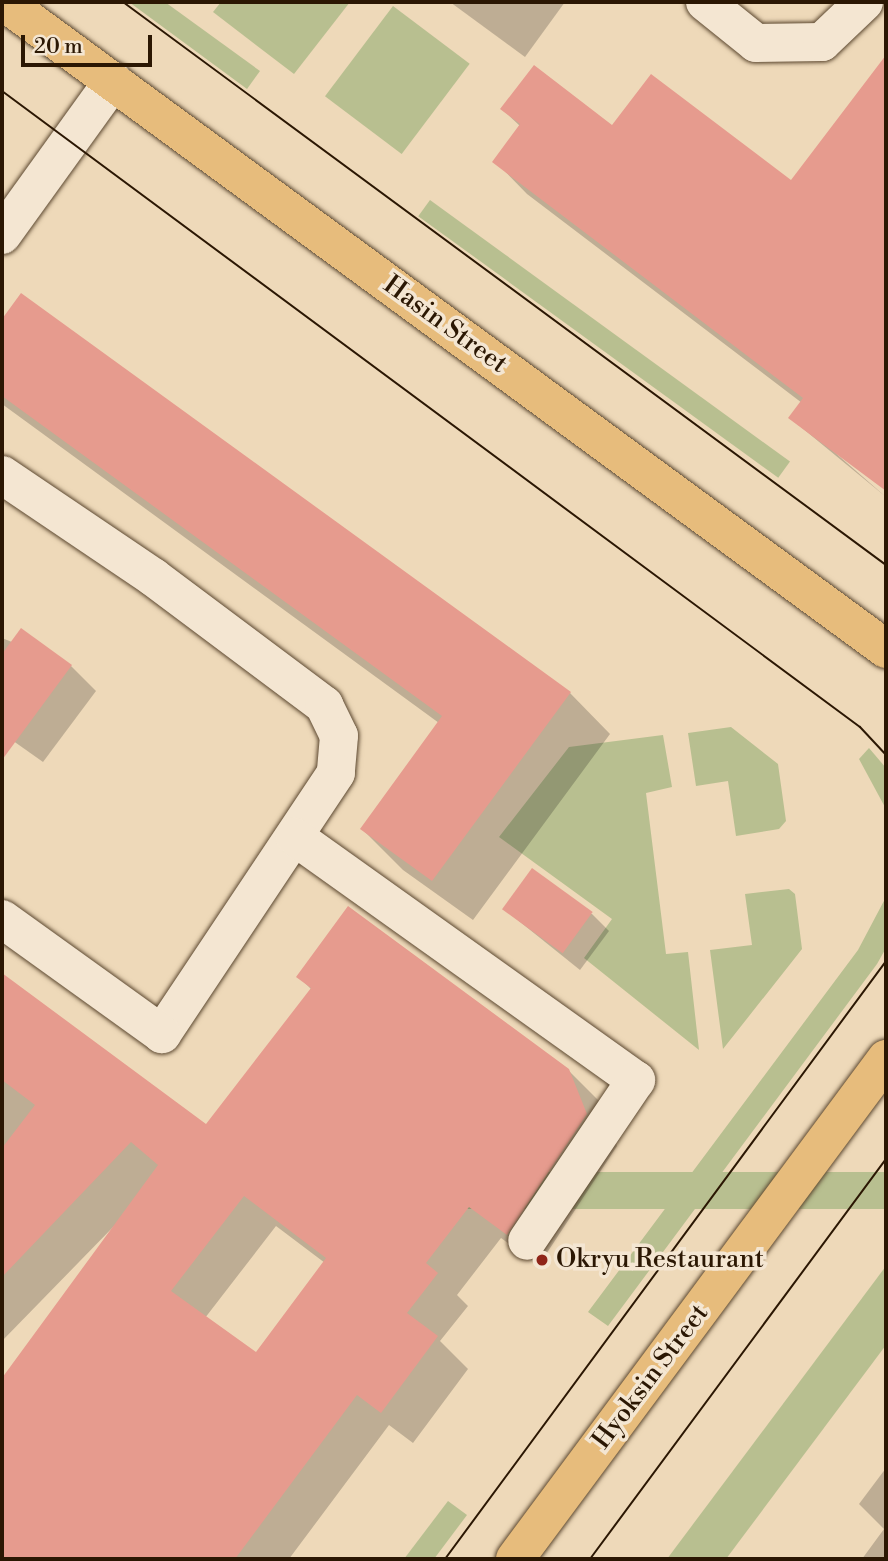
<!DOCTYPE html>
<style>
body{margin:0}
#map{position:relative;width:888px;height:1561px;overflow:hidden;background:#eed9b9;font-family:"Libre Bodoni",serif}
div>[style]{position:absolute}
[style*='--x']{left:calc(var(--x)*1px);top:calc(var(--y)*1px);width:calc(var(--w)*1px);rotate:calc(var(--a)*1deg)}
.green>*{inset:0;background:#b8bf90;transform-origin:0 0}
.shadow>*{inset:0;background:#0003}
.building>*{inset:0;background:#e69b8e;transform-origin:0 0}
.roads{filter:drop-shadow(0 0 2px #5c4830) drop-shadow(0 0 2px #5c4830)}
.street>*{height:38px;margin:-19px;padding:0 19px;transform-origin:19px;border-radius:19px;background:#f4e6d2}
.primary>*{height:38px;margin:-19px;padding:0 19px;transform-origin:19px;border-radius:19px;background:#e7bc7c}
.tram>*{height:2px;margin:-1px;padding:0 1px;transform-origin:1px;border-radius:1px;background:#2b1703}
.dots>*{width:19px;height:19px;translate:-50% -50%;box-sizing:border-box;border:4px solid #f4e6d2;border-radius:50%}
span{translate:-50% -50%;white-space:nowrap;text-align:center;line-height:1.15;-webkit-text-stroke:7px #f4e6d2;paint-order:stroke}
.street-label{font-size:26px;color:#2b1703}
.poi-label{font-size:26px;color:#2b1703}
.left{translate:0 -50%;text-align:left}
.frame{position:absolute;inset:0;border:4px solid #2b1703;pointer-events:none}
.scale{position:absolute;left:21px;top:35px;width:131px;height:32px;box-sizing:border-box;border:4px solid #2b1703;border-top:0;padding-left:9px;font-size:21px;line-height:24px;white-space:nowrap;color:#2b1703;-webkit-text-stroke:5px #f4e6d2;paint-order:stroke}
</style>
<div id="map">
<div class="green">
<i style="clip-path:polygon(129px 2px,165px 2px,260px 71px,247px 89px)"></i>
<i style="clip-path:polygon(221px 2px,350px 2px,294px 74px,213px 12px)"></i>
<i style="left:393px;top:6px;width:96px;height:113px;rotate:37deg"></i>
<i style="left:430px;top:200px;width:445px;height:20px;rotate:36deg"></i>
<i style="clip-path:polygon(731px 727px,778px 764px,786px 821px,779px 829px,736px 836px,728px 781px,696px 786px,688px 733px)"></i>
<i style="clip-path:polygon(663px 735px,672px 787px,646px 793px,666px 954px,688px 952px,699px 1050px,584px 958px,612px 919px,499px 837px,569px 747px)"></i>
<i style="clip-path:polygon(869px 748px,886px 768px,886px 809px,859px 759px)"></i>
<i style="clip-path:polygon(789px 889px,795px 894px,802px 949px,723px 1049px,710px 950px,752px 945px,745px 894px)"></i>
<i style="clip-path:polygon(886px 897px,886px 948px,877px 964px,608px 1326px,588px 1312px,858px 950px)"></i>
<i style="left:886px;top:1172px;width:37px;height:481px;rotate:90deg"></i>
<i style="clip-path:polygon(886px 1266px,886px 1345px,726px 1559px,667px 1559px)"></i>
<i style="clip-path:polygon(448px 1501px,467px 1515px,434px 1559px,404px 1559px)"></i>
</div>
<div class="shadow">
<i style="clip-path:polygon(450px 2px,565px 2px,525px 57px)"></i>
<i style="clip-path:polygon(886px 57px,886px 488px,824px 443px,886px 497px,790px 418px,802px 403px,527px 194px,495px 161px,521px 127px,502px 109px,612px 127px,791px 182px)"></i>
<i style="clip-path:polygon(21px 296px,570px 693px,610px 734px,473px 920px,403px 870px,362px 829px,439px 723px,2px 404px,2px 322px)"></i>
<i style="clip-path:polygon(2px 638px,71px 666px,96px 691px,43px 762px,2px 733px)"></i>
<i style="clip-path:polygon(504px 909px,592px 914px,609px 931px,580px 970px)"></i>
<i style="clip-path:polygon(evenodd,298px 976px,568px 1070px,600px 1102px,617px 1146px,539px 1265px,501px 1238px,457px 1295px,468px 1306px,440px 1341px,468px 1369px,413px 1443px,389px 1425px,289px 1559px,2px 1559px,2px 1381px,118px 1222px,2px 1341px,2px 977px,206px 1126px,312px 990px,298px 976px,276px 1226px,325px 1263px,257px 1355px,205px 1318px,276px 1226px)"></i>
<i style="clip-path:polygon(886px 1468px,886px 1559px,862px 1559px,884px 1529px,859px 1504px)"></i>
</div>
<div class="building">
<i style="clip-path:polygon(886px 55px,886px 491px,788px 418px,803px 398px,492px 162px,520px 124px,500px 109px,534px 65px,612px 125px,651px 74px,791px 180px)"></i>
<i style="clip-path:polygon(21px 293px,571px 692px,432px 881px,360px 829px,442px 716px,2px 396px,2px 319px)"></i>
<i style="clip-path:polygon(21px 628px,72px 665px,2px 760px,2px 654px)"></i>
<i style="left:532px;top:868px;width:75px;height:51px;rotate:36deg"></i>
<i style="clip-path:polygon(evenodd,348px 906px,569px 1069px,587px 1114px,507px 1235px,469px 1207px,426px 1263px,438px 1273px,407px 1313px,438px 1336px,381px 1413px,357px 1395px,235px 1559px,2px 1559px,2px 1378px,158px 1165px,131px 1142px,2px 1277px,2px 1148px,35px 1105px,2px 1080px,2px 973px,206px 1124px,311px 988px,296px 977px,348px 906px,244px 1196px,326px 1258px,256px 1352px,171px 1291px,244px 1196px)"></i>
</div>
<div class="roads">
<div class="street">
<i style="--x:705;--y:2;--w:65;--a:38.8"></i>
<i style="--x:756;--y:43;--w:66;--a:-0.9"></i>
<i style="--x:822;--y:42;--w:58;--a:-43.6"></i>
<i style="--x:2;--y:235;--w:190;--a:-54.2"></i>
<i style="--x:2;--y:475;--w:182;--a:34"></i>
<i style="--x:153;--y:577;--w:214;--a:36.8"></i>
<i style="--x:324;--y:705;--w:34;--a:64"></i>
<i style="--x:339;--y:736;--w:37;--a:95"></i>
<i style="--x:336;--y:773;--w:314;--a:123.7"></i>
<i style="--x:162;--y:1034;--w:197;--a:-144.3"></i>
<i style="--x:295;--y:837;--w:419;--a:35.5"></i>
<i style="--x:636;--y:1080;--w:194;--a:124.1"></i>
</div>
<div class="primary">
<i style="--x:4;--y:2;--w:1094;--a:36.26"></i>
<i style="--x:515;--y:1559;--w:623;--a:-53.42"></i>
</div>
</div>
<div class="tram">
<i style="--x:123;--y:2;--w:948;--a:36.42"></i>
<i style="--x:2;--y:91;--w:1068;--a:36.55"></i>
<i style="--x:860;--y:727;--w:38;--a:47"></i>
<i style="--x:445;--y:1559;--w:743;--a:-53.59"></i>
<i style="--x:590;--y:1559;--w:498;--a:-53.5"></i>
</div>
<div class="dots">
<i style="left:542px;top:1260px;background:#8f2418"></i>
</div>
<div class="street-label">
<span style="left:445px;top:325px;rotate:36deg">Hasin Street</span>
<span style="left:651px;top:1377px;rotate:-53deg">Hyoksin Street</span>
</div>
<div class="poi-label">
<span class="left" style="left:556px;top:1260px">Okryu Restaurant</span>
</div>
<div class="frame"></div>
<div class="scale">20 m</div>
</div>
